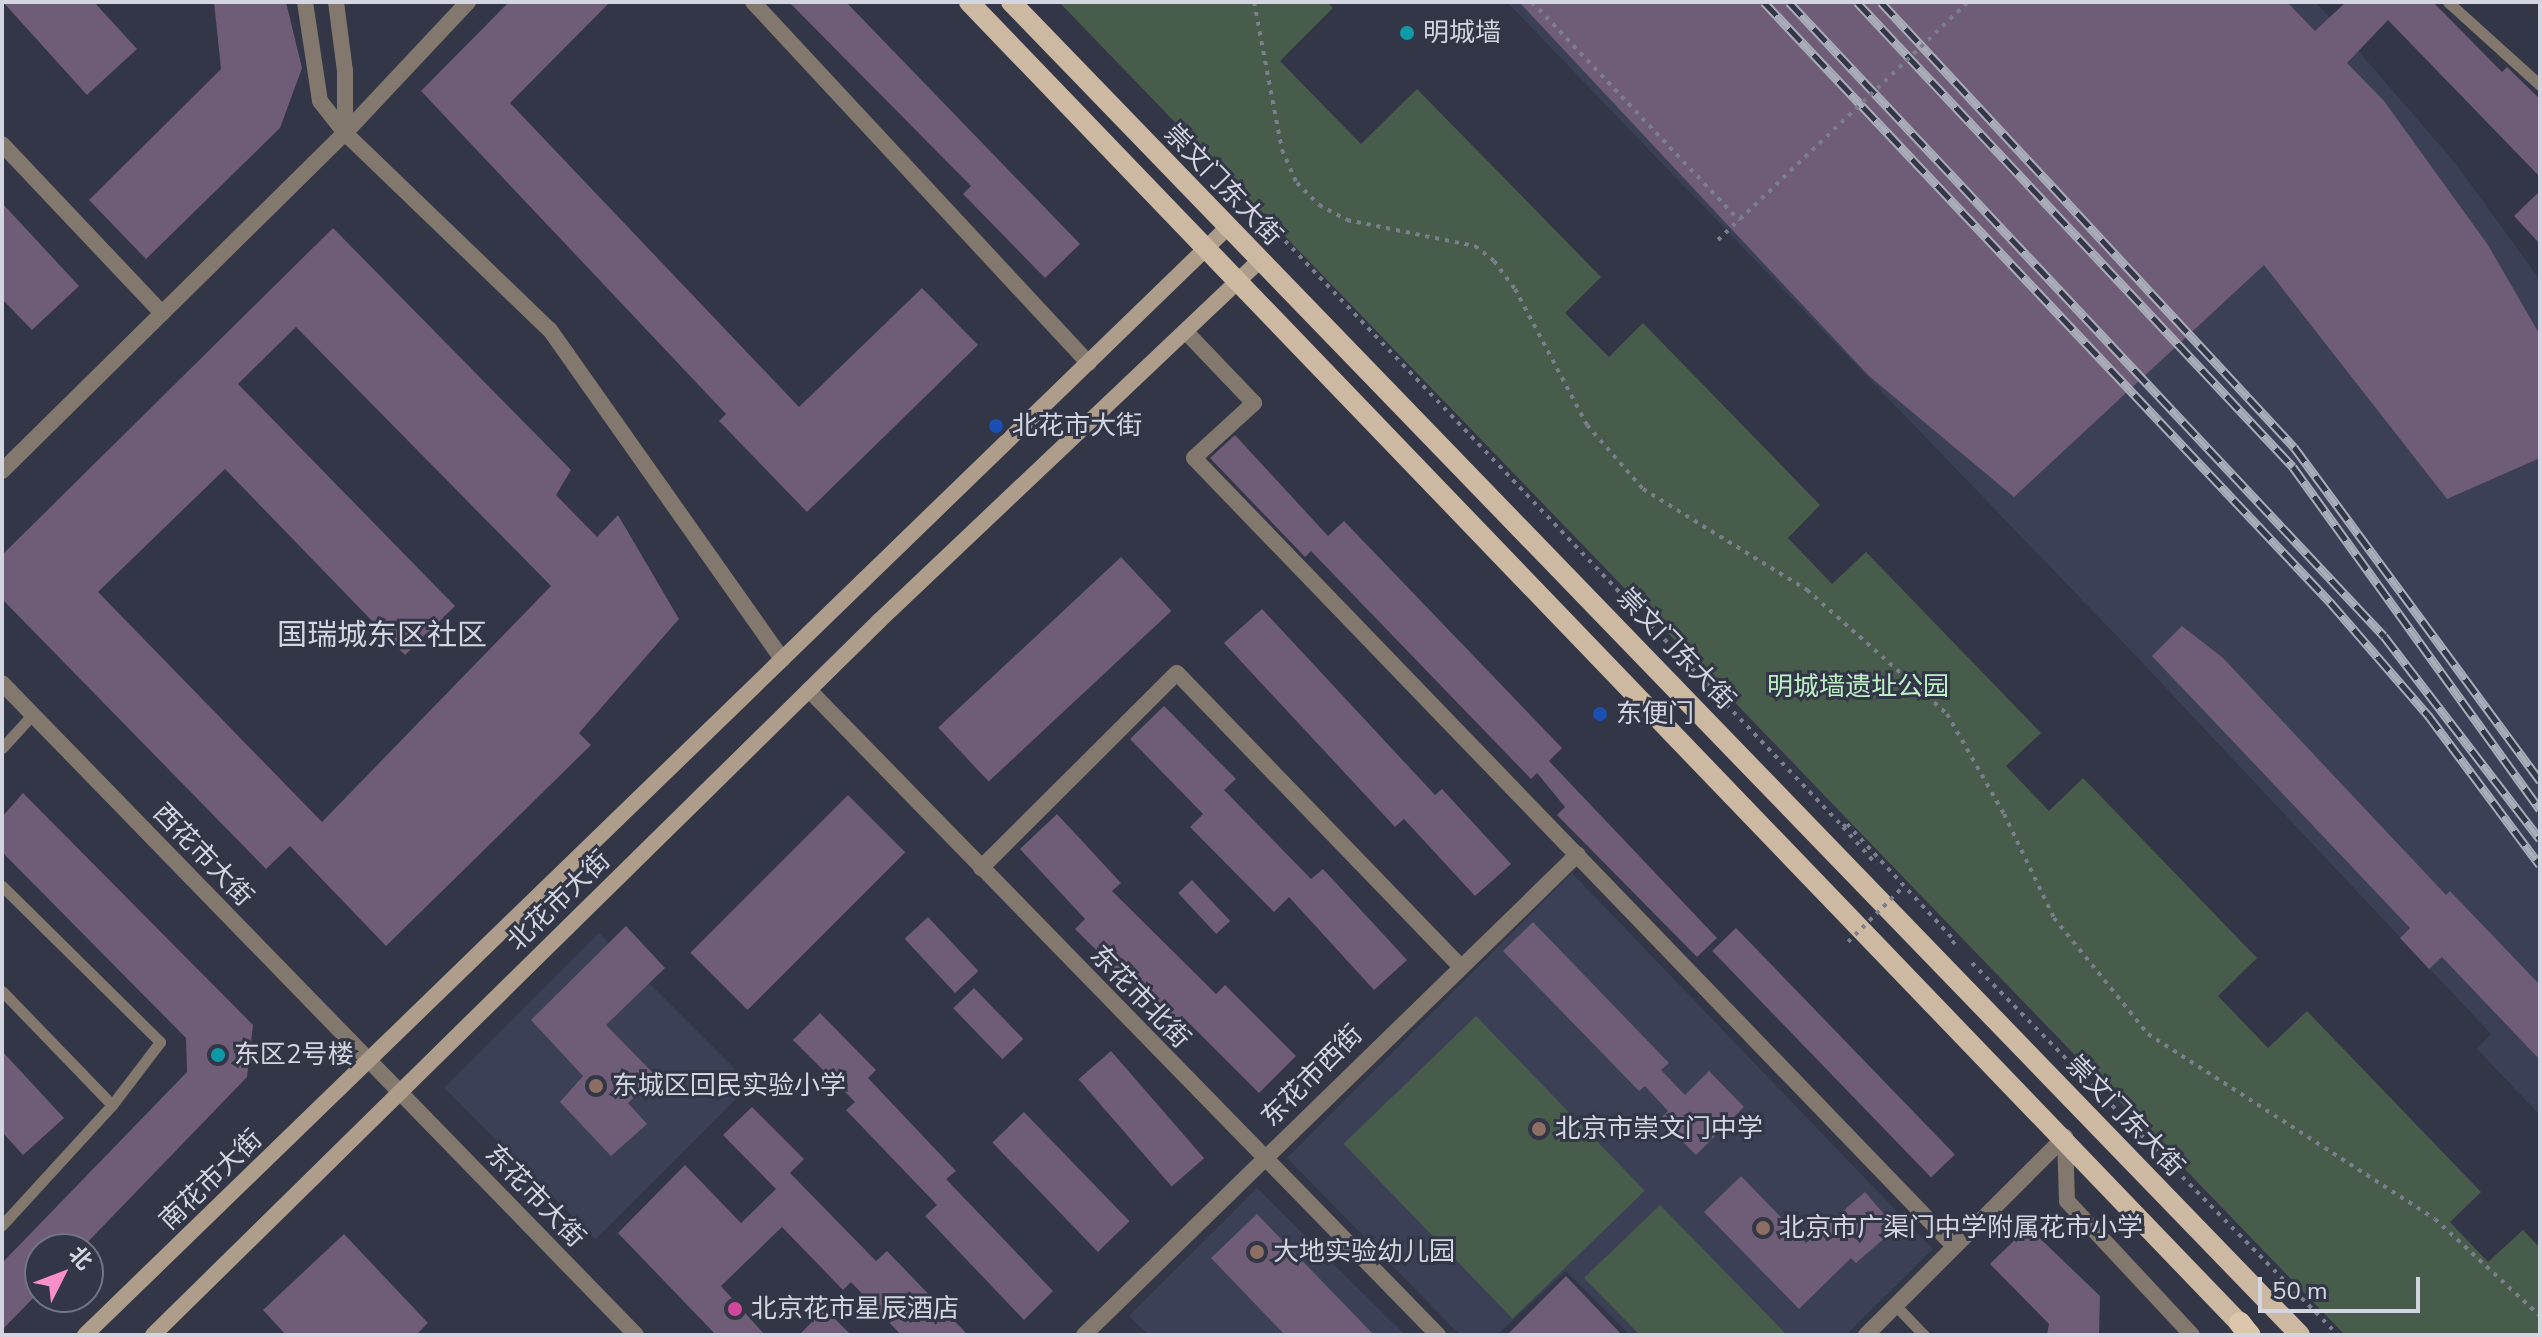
<!DOCTYPE html>
<meta charset="utf-8">
<style>
body{margin:0}
#map{position:relative;width:2542px;height:1337px;overflow:hidden;background:#323646;font-family:"Nunito Sans","Noto Sans SC",sans-serif}
div>[style]{position:absolute}
[style*='--x']{left:calc(var(--x)*1px);top:calc(var(--y)*1px);width:calc(var(--w)*1px);rotate:calc(var(--a)*1deg)}
.built>*{inset:0;background:#3b4056;transform-origin:0 0}
.green>*{inset:0;background:#485c4b;transform-origin:0 0}
.building>*{inset:0;background:#6f5c76;transform-origin:0 0}
.path>*{height:4px;margin-top:-2px;transform-origin:0;background:repeating-linear-gradient(90deg,#7b7e8c 0 4px,transparent 0 10px)}
.service>*{height:11px;margin:-5.5px;padding:0 5.5px;transform-origin:5.5px;border-radius:5.5px;background:#82786d}
.minor>*{height:16px;margin:-8px;padding:0 8px;transform-origin:8px;border-radius:8px;background:#82786d}
.tertiary>*{height:16px;margin:-8px;padding:0 8px;transform-origin:8px;border-radius:8px;background:#82786d}
.secondary>*{height:16px;margin:-8px;padding:0 8px;transform-origin:8px;border-radius:8px;background:#ad9d8a}
.primary>*{height:20px;margin:-10px;padding:0 10px;transform-origin:10px;border-radius:10px;background:#cdb9a1}
.trunk>*{height:22px;margin:-11px;padding:0 11px;transform-origin:11px;border-radius:11px;background:#dcc6ac}
.rail>*{height:9px;margin-top:-4.5px;transform-origin:0;background:repeating-linear-gradient(90deg,#323646 0 18px,#a9adb9 0 36px);box-sizing:border-box;border-block:2px solid #a9adb9}
.path-bridge>*{height:4px;margin-top:-2px;transform-origin:0;background:repeating-linear-gradient(90deg,#7b7e8c 0 4px,transparent 0 10px)}
.dots>*{width:22px;height:22px;translate:-50% -50%;box-sizing:border-box;border:4px solid #323646;border-radius:50%}
span{translate:-50% -50%;white-space:nowrap;text-align:center;line-height:1.15;-webkit-text-stroke:6px #323646;paint-order:stroke}
.poi-label{font-size:26px;color:#d3d6e1}
.left{translate:0 -50%;text-align:left}
.street-label{font-size:26px;color:#d3d6e1}
.park-label{font-size:26px;color:#bef0c6}
.quarter-label{font-size:30px;color:#d3d6e1}
.frame{position:absolute;inset:0;border:4px solid #d3d6e1;pointer-events:none}
.north{position:absolute;left:24px;top:1233px;width:80px;height:80px;box-sizing:border-box;background:#323646;border:2px solid #727684;border-radius:50%;rotate:48deg;font-size:22px;font-weight:700;line-height:32px;text-align:center;color:#d3d6e1}
.north::after{content:'';display:block;margin:auto;width:28px;height:36px;background:#f98fc9;clip-path:polygon(50% 0,100% 100%,50% 72%,0 100%)}
.scale{position:absolute;left:2258px;top:1277px;width:162px;height:36px;box-sizing:border-box;border:4px solid #d3d6e1;border-top:0;padding-left:10px;font-size:24px;line-height:28px;white-space:nowrap;color:#d3d6e1;-webkit-text-stroke:6px #323646;paint-order:stroke}
</style>
<div id="map">
<div class="built">
<i style="clip-path:polygon(1507px 2px,2316px 2px,2456px 164px,2540px 280px,2540px 1115px,2477px 1049px,2491px 1034px,2136px 656px)"></i>
<i style="clip-path:polygon(1572px 873px,1933px 1249px,1846px 1335px,1630px 1335px,1566px 1271px,1497px 1335px,1460px 1335px,1287px 1158px)"></i>
<i style="left:599px;top:933px;width:214px;height:219px;rotate:45deg"></i>
<i style="clip-path:polygon(1257px 1188px,1405px 1335px,1149px 1335px,1129px 1316px)"></i>
</div>
<div class="green">
<i style="clip-path:polygon(1059px 2px,1327px 2px,1333px 8px,1280px 61px,1361px 144px,1417px 89px,1601px 277px,1565px 313px,1609px 357px,1643px 323px,1820px 505px,1788px 538px,1832px 584px,1866px 552px,2041px 733px,2006px 766px,2049px 811px,2083px 778px,2257px 958px,2218px 996px,2268px 1048px,2307px 1011px,2481px 1192px,2450px 1222px,2488px 1262px,2523px 1230px,2540px 1248px,2540px 1335px,2345px 1335px)"></i>
<i style="left:1476px;top:1016px;width:243px;height:184px;rotate:46deg"></i>
<i style="clip-path:polygon(1660px 1205px,1787px 1335px,1640px 1335px,1584px 1278px)"></i>
</div>
<div class="building">
<i style="clip-path:polygon(3px 2px,94px 2px,137px 49px,87px 95px)"></i>
<i style="clip-path:polygon(214px 2px,286px 2px,302px 68px,280px 128px,146px 259px,89px 200px,221px 69px)"></i>
<i style="clip-path:polygon(509px 2px,610px 2px,510px 103px,799px 407px,922px 288px,978px 345px,807px 512px,719px 421px,726px 414px,421px 91px)"></i>
<i style="clip-path:polygon(789px 2px,846px 2px,1080px 244px,1045px 278px,963px 194px,971px 186px)"></i>
<i style="clip-path:polygon(1519px 2px,2287px 2px,2315px 31px,2346px 2px,2433px 2px,2502px 72px,2507px 67px,2540px 99px,2540px 177px,2388px 20px,2347px 63px,2384px 101px,2488px 245px,2540px 335px,2540px 458px,2447px 499px,2264px 265px,2014px 497px,1869px 376px)"></i>
<i style="clip-path:polygon(2540px 191px,2540px 244px,2514px 216px)"></i>
<i style="clip-path:polygon(2px 203px,79px 286px,32px 330px,2px 299px)"></i>
<i style="clip-path:polygon(evenodd,333px 228px,571px 470px,556px 495px,597px 537px,618px 515px,679px 619px,579px 733px,591px 745px,386px 946px,290px 846px,266px 869px,2px 599px,2px 555px,333px 228px,296px 327px,551px 586px,322px 822px,98px 592px,225px 469px,405px 655px,455px 606px,238px 384px,296px 327px)"></i>
<i style="clip-path:polygon(1235px 435px,1328px 536px,1344px 521px,1562px 748px,1549px 761px,1717px 938px,1697px 957px,1557px 815px,1565px 807px,1537px 773px,1531px 779px,1311px 551px,1305px 557px,1210px 458px)"></i>
<i style="left:1121px;top:557px;width:74px;height:250px;rotate:47deg"></i>
<i style="clip-path:polygon(1262px 609px,1435px 795px,1442px 789px,1511px 864px,1475px 896px,1404px 819px,1395px 827px,1224px 643px)"></i>
<i style="clip-path:polygon(2182px 626px,2223px 658px,2446px 895px,2450px 891px,2540px 985px,2540px 1060px,2442px 957px,2429px 969px,2400px 938px,2410px 928px,2152px 656px)"></i>
<i style="clip-path:polygon(1164px 706px,1236px 779px,1224px 790px,1311px 879px,1323px 869px,1407px 960px,1374px 990px,1289px 897px,1274px 912px,1190px 827px,1203px 814px,1130px 739px)"></i>
<i style="clip-path:polygon(23px 793px,253px 1025px,247px 1077px,81px 1249px,40px 1249px,40px 1291px,2px 1330px,2px 1263px,187px 1072px,186px 1038px,2px 852px,2px 817px)"></i>
<i style="left:848px;top:795px;width:81px;height:223px;rotate:45deg"></i>
<i style="clip-path:polygon(1057px 814px,1121px 883px,1112px 891px,1216px 994px,1225px 985px,1296px 1056px,1259px 1093px,1184px 1018px,1174px 1027px,1075px 929px,1085px 919px,1020px 849px)"></i>
<i style="left:1192px;top:880px;width:56px;height:19px;rotate:47deg"></i>
<i style="left:928px;top:917px;width:74px;height:32px;rotate:47deg"></i>
<i style="clip-path:polygon(1533px 922px,1669px 1063px,1661px 1070px,1685px 1095px,1709px 1071px,1744px 1107px,1696px 1155px,1660px 1119px,1668px 1111px,1645px 1086px,1639px 1091px,1503px 951px)"></i>
<i style="clip-path:polygon(626px 926px,665px 968px,606px 1025px,656px 1076px,628px 1103px,647px 1124px,611px 1156px,560px 1102px,583px 1076px,531px 1020px)"></i>
<i style="left:1736px;top:928px;width:315px;height:33px;rotate:46deg"></i>
<i style="left:974px;top:988px;width:71px;height:29px;rotate:46deg"></i>
<i style="clip-path:polygon(820px 1013px,876px 1070px,868px 1078px,956px 1171px,946px 1179px,1053px 1291px,1024px 1320px,925px 1216px,937px 1205px,846px 1110px,855px 1102px,793px 1040px)"></i>
<i style="clip-path:polygon(2px 1051px,64px 1118px,23px 1155px,2px 1132px)"></i>
<i style="left:1111px;top:1051px;width:142px;height:43px;rotate:49deg"></i>
<i style="clip-path:polygon(752px 1107px,804px 1159px,790px 1173px,876px 1261px,887px 1251px,968px 1335px,901px 1335px,851px 1282px,843px 1290px,782px 1227px,721px 1286px,765px 1335px,716px 1335px,618px 1233px,685px 1165px,741px 1223px,776px 1189px,723px 1135px)"></i>
<i style="left:1024px;top:1112px;width:152px;height:44px;rotate:46deg"></i>
<i style="clip-path:polygon(1741px 1176px,1806px 1243px,1865px 1192px,1896px 1228px,1856px 1263px,1851px 1258px,1799px 1309px,1704px 1212px)"></i>
<i style="clip-path:polygon(1257px 1214px,1374px 1335px,1285px 1335px,1211px 1258px)"></i>
<i style="clip-path:polygon(2028px 1227px,2100px 1296px,2099px 1335px,2047px 1335px,2049px 1324px,1990px 1264px)"></i>
<i style="clip-path:polygon(344px 1234px,428px 1323px,416px 1335px,286px 1335px,263px 1310px)"></i>
<i style="clip-path:polygon(1566px 1276px,1622px 1335px,1507px 1335px)"></i>
<i style="clip-path:polygon(825px 1309px,851px 1335px,799px 1335px)"></i>
</div>
<div class="path">
<i style="--x:1254;--y:2;--w:151;--a:79.3"></i>
<i style="--x:1282;--y:150;--w:36;--a:66"></i>
<i style="--x:1297;--y:183;--w:31;--a:45"></i>
<i style="--x:1319;--y:205;--w:32;--a:28"></i>
<i style="--x:1347;--y:220;--w:131;--a:11.5"></i>
<i style="--x:1475;--y:246;--w:24;--a:38"></i>
<i style="--x:1494;--y:261;--w:35;--a:53"></i>
<i style="--x:1515;--y:289;--w:154;--a:62.1"></i>
<i style="--x:1587;--y:425;--w:85;--a:48.8"></i>
<i style="--x:1643;--y:489;--w:193;--a:31.6"></i>
<i style="--x:1807;--y:590;--w:187;--a:41.5"></i>
<i style="--x:1947;--y:714;--w:115;--a:60.3"></i>
<i style="--x:2004;--y:814;--w:115;--a:64.3"></i>
<i style="--x:2054;--y:918;--w:149;--a:51"></i>
<i style="--x:2148;--y:1034;--w:341;--a:32.8"></i>
<i style="--x:2435;--y:1219;--w:143;--a:42.7"></i>
<i style="--x:1532;--y:2;--w:301;--a:46.5"></i>
<i style="--x:1230;--y:183;--w:889;--a:46.41"></i>
<i style="--x:1843;--y:827;--w:5;--a:-37"></i>
<i style="--x:1847;--y:824;--w:159;--a:47.3"></i>
<i style="--x:1955;--y:941;--w:4;--a:135"></i>
<i style="--x:1843;--y:827;--w:50;--a:48.3"></i>
<i style="--x:1972;--y:963;--w:522;--a:45.47"></i>
</div>
<div class="service">
<i style="--x:2448;--y:2;--w:124;--a:42.1"></i>
<i style="--x:2;--y:748;--w:45;--a:-47.7"></i>
<i style="--x:2;--y:886;--w:222;--a:44.6"></i>
<i style="--x:160;--y:1042;--w:79;--a:127.3"></i>
<i style="--x:112;--y:1105;--w:163;--a:132.5"></i>
<i style="--x:2;--y:991;--w:158;--a:46"></i>
<i style="--x:1895;--y:1305;--w:42;--a:46"></i>
</div>
<div class="minor">
<i style="--x:753;--y:2;--w:493;--a:47.1"></i>
<i style="--x:345;--y:133;--w:284;--a:43.9"></i>
<i style="--x:550;--y:330;--w:403;--a:54.8"></i>
<i style="--x:2;--y:144;--w:233;--a:46.6"></i>
<i style="--x:1187;--y:333;--w:97;--a:46.3"></i>
<i style="--x:1254;--y:403;--w:81;--a:137.5"></i>
<i style="--x:1194;--y:458;--w:1095;--a:46.04"></i>
<i style="--x:2;--y:471;--w:482;--a:-44.6"></i>
<i style="--x:345;--y:133;--w:180;--a:-46.8"></i>
<i style="--x:809;--y:690;--w:901;--a:45.72"></i>
<i style="--x:981;--y:868;--w:276;--a:-44.9"></i>
<i style="--x:1177;--y:673;--w:406;--a:46"></i>
<i style="--x:1084;--y:1335;--w:689;--a:-44.24"></i>
<i style="--x:1866;--y:1335;--w:281;--a:-44.9"></i>
</div>
<div class="tertiary">
<i style="--x:305;--y:2;--w:100;--a:81.4"></i>
<i style="--x:320;--y:101;--w:41;--a:52"></i>
<i style="--x:336;--y:2;--w:70;--a:82.6"></i>
<i style="--x:345;--y:71;--w:62;--a:90"></i>
<i style="--x:2;--y:683;--w:909;--a:45.8"></i>
<i style="--x:2065;--y:1137;--w:64;--a:88.2"></i>
<i style="--x:2067;--y:1201;--w:183;--a:47"></i>
</div>
<div class="secondary">
<i style="--x:85;--y:1335;--w:1590;--a:-44.11"></i>
<i style="--x:153;--y:1335;--w:1018;--a:-44.52"></i>
<i style="--x:879;--y:621;--w:523;--a:-43.45"></i>
</div>
<div class="primary">
<i style="--x:969;--y:2;--w:1849;--a:46.12"></i>
<i style="--x:1011;--y:2;--w:1854;--a:45.96"></i>
</div>
<div class="trunk">
<i style="--x:2240;--y:1323;--w:15;--a:53"></i>
</div>
<div class="rail">
<i style="--x:1764;--y:2;--w:825;--a:46.67"></i>
<i style="--x:2330;--y:602;--w:150;--a:49.1"></i>
<i style="--x:2428;--y:715;--w:187;--a:53.3"></i>
<i style="--x:1789;--y:2;--w:869;--a:46.82"></i>
<i style="--x:2384;--y:636;--w:256;--a:52.5"></i>
<i style="--x:1857;--y:2;--w:637;--a:46.84"></i>
<i style="--x:2293;--y:467;--w:422;--a:54.2"></i>
<i style="--x:1881;--y:2;--w:607;--a:47.14"></i>
<i style="--x:2294;--y:447;--w:415;--a:53.6"></i>
</div>
<div class="path-bridge">
<i style="--x:1718;--y:240;--w:345;--a:-43.6"></i>
<i style="--x:1848;--y:942;--w:74;--a:-45"></i>
</div>
<div class="dots">
<i style="left:1407px;top:33px;background:#0f9aa8"></i>
<i style="left:996px;top:426px;background:#1a4fb4"></i>
<i style="left:1600px;top:714px;background:#1a4fb4"></i>
<i style="left:218px;top:1055px;background:#0f9aa8"></i>
<i style="left:596px;top:1086px;background:#8d6e63"></i>
<i style="left:1539px;top:1129px;background:#8d6e63"></i>
<i style="left:1763px;top:1228px;background:#8d6e63"></i>
<i style="left:1257px;top:1252px;background:#8d6e63"></i>
<i style="left:735px;top:1309px;background:#d1479c"></i>
</div>
<div class="poi-label">
<span class="left" style="left:1423px;top:33px">明城墙</span>
<span class="left" style="left:1012px;top:426px">北花市大街</span>
<span class="left" style="left:1616px;top:714px">东便门</span>
<span class="left" style="left:234px;top:1055px">东区2号楼</span>
<span class="left" style="left:612px;top:1086px">东城区回民实验小学</span>
<span class="left" style="left:1555px;top:1129px">北京市崇文门中学</span>
<span class="left" style="left:1779px;top:1228px">北京市广渠门中学附属花市小学</span>
<span class="left" style="left:1273px;top:1252px">大地实验幼儿园</span>
<span class="left" style="left:751px;top:1309px">北京花市星辰酒店</span>
</div>
<div class="street-label">
<span style="left:1223px;top:185px;rotate:46deg">崇文门东大街</span>
<span style="left:1676px;top:649px;rotate:46deg">崇文门东大街</span>
<span style="left:203px;top:855px;rotate:46deg">西花市大街</span>
<span style="left:559px;top:901px;rotate:-44deg">北花市大街</span>
<span style="left:1140px;top:997px;rotate:46deg">东花市北街</span>
<span style="left:1312px;top:1076px;rotate:-45deg">东花市西街</span>
<span style="left:2125px;top:1116px;rotate:46deg">崇文门东大街</span>
<span style="left:211px;top:1180px;rotate:-44deg">南花市大街</span>
<span style="left:535px;top:1196px;rotate:46deg">东花市大街</span>
</div>
<div class="park-label">
<span style="left:1858px;top:687px">明城墙遗址公园</span>
</div>
<div class="quarter-label">
<span style="left:382px;top:636px">国瑞城东区社区</span>
</div>
<div class="frame"></div>
<div class="north">北</div>
<div class="scale">50 m</div>
</div>
